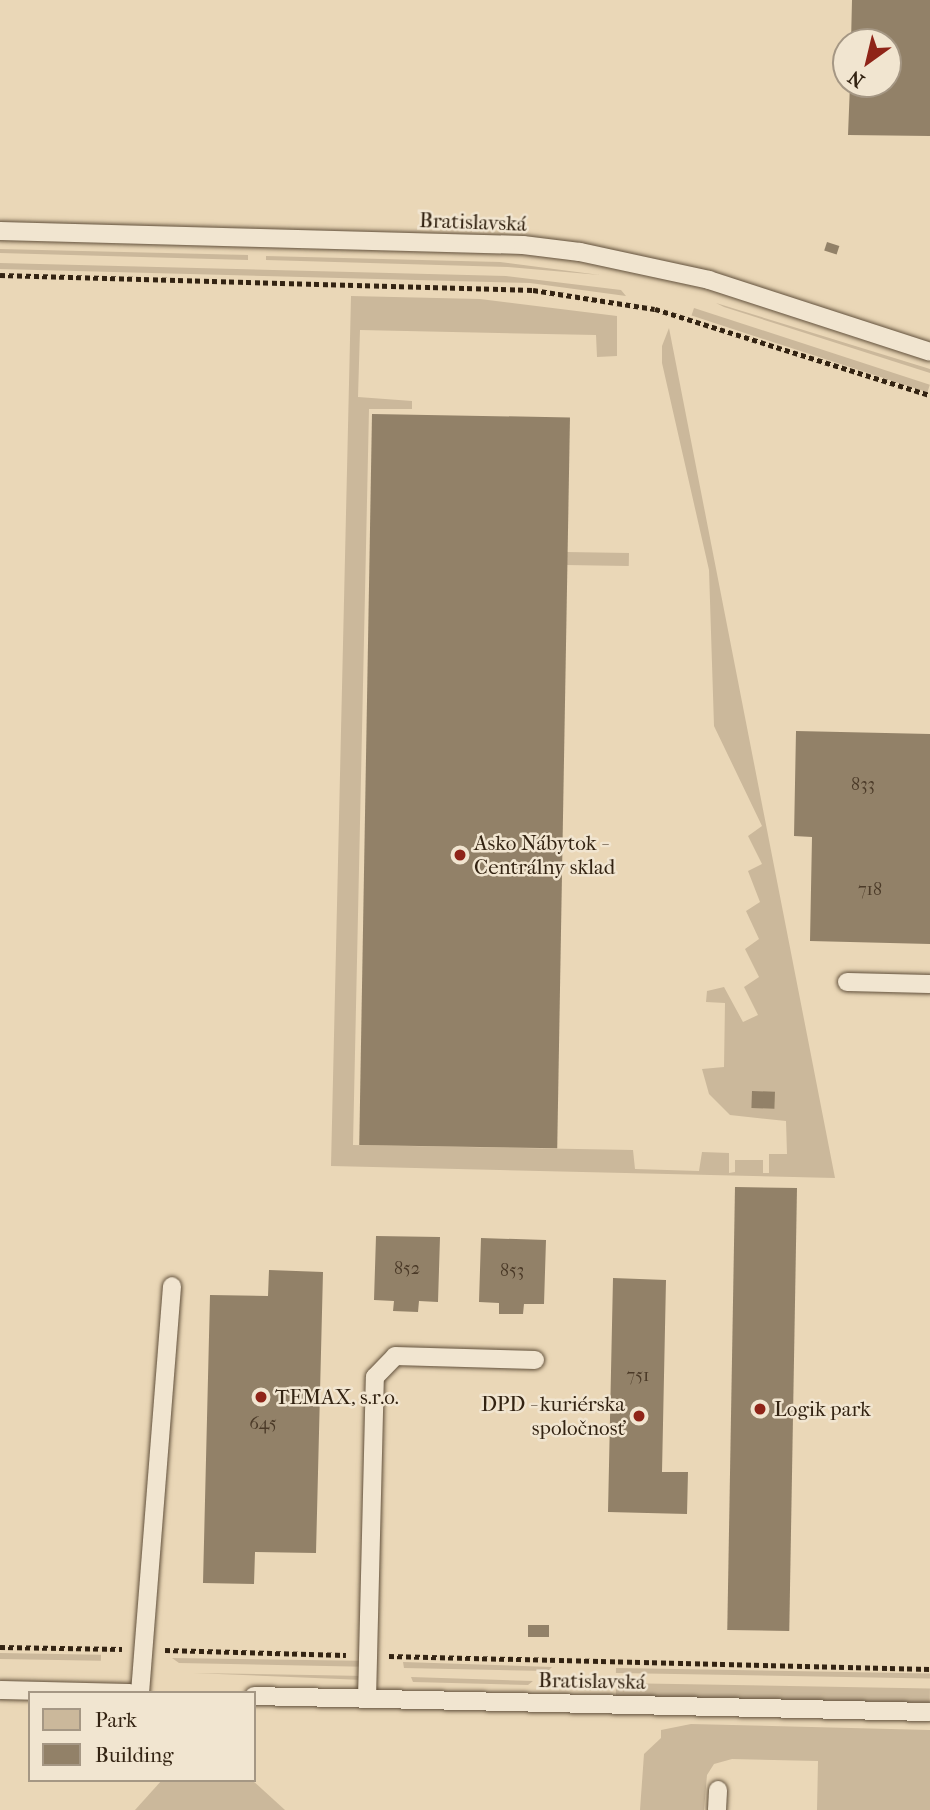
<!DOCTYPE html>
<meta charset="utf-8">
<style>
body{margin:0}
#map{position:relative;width:930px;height:1810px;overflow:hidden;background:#ead7b7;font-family:"IM FELL French Canon",serif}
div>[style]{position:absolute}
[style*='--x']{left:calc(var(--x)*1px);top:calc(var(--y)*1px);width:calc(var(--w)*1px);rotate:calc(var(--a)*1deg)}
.green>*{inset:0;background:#cbb89b;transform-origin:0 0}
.building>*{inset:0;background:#928168;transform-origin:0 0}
.path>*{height:4.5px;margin-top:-2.25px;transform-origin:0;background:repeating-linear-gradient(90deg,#332312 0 5px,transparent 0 8.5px)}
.roads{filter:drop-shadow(0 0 2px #61503b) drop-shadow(0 0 2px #61503b)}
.service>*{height:18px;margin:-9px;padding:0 9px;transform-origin:9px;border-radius:9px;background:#f1e5d0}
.dots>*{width:19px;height:19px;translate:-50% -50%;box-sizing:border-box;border:4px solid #f1e5d0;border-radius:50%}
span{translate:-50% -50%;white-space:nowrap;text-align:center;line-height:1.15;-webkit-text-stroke:5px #f1e5d0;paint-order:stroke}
.number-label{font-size:18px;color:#4b3a28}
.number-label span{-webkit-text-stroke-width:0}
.street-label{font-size:21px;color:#332312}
.poi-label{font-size:21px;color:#332312}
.left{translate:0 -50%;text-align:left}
.right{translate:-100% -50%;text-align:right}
.legend{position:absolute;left:28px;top:1691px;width:228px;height:91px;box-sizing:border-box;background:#f1e5d0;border:2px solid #a59784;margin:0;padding:9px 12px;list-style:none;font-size:21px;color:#332312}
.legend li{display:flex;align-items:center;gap:14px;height:35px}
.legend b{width:35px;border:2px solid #a59784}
.north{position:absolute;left:832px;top:28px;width:70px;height:70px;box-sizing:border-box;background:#f1e5d0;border:2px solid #a59784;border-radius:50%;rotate:214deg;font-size:19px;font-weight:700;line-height:28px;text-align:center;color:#332312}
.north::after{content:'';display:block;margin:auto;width:24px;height:32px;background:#8f2418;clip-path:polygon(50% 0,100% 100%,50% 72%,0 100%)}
</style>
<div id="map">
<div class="green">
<i style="clip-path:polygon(0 249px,248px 255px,248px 260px,0 253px)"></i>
<i style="clip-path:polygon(266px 256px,500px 262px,600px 275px,508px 267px,266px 260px)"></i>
<i style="clip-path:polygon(0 263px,506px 276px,621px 290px,626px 296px,530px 283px,0 269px)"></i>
<i style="clip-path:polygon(351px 296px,480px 299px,617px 316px,617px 356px,597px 357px,596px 335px,360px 330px,358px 397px,412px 401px,412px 409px,369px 409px,353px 1145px,633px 1150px,635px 1169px,699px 1171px,702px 1152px,729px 1153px,729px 1173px,735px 1172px,735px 1160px,763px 1160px,763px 1173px,769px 1173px,769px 1154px,787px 1154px,786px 1121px,730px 1115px,709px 1094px,702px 1069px,724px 1067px,725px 1003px,706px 1002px,707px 991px,724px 987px,743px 1022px,758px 1015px,744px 987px,759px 977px,745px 949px,759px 939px,746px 911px,760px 902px,748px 871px,762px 864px,748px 836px,762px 826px,714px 726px,709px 570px,662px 363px,662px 346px,669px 328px,835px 1178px,331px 1166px)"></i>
<i style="clip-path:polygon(716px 303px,930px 369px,930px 373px,724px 307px)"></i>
<i style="left:694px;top:308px;width:248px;height:8px;rotate:18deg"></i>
<i style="left:566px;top:552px;width:63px;height:13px;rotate:1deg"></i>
<i style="left:0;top:1653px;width:101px;height:6px;rotate:1deg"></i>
<i style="clip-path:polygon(172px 1658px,375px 1661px,375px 1667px,179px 1663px)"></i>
<i style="clip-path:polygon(403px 1662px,552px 1667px,548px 1671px,404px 1668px)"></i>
<i style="left:616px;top:1668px;width:314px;height:5px;rotate:1deg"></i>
<i style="clip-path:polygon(193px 1673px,366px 1676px,364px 1680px)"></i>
<i style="clip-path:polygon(411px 1677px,533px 1681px,528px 1685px,413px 1682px)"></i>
<i style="left:616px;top:1683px;width:314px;height:14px;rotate:1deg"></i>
<i style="clip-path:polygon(691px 1724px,930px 1730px,930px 1810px,817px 1810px,818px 1761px,732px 1759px,714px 1764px,707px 1775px,704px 1810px,640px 1810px,644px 1754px,661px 1738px,661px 1730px)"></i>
<i style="clip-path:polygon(162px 1780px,252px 1780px,285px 1810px,135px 1810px)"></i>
</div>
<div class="building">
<i style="clip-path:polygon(852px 0,930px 0,930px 136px,848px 135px,850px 84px,888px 84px,888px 42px,851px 42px)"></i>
<i style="left:827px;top:242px;width:13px;height:9px;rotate:18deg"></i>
<i style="left:372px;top:414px;width:198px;height:731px;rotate:1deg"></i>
<i style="clip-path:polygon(796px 731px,930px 734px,930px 944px,810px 941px,812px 837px,794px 836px)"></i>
<i style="left:752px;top:1091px;width:23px;height:17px;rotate:2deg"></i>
<i style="left:735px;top:1187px;width:62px;height:443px;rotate:1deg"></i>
<i style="clip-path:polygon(376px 1236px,440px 1237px,438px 1302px,419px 1301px,418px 1312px,393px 1311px,394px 1301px,374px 1300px)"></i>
<i style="clip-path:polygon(481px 1238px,546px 1240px,544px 1304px,524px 1304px,523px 1314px,499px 1314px,499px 1303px,479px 1302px)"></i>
<i style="clip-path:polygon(269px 1270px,323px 1272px,316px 1553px,255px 1552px,254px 1584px,203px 1583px,210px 1295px,268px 1296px)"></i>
<i style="clip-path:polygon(613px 1278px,666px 1280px,662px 1472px,688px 1472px,687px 1514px,608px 1512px)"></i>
<i style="left:528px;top:1625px;width:21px;height:12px"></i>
</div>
<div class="path">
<i style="--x:0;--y:275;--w:533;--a:1.61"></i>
<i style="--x:533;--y:290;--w:123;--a:8.9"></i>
<i style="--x:655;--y:309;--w:288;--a:17.4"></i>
<i style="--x:0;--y:1647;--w:122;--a:0.9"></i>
<i style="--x:165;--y:1650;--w:181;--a:1.6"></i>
<i style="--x:389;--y:1656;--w:541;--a:1.38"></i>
</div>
<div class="roads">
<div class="service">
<i style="--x:0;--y:231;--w:523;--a:1.53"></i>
<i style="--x:523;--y:245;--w:57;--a:7"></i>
<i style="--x:580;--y:252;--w:132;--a:12.2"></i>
<i style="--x:709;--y:280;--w:232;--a:18"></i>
<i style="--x:847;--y:982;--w:83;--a:1.4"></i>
<i style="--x:0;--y:1690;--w:130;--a:1.3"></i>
<i style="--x:140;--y:1693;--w:408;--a:-85.5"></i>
<i style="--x:254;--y:1696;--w:676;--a:1.36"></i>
<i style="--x:367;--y:1699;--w:322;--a:-88.6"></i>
<i style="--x:375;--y:1377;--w:29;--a:-46"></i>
<i style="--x:395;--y:1356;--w:140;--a:1.6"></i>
<i style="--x:717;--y:1810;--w:20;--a:-87"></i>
</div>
</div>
<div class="dots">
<i style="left:460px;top:855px;background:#8f2418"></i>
<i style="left:261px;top:1397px;background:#8f2418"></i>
<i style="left:760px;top:1409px;background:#8f2418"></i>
<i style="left:639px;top:1416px;background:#8f2418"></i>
</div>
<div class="number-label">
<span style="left:863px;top:785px">833</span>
<span style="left:870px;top:890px">718</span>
<span style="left:407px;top:1269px">852</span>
<span style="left:512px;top:1271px">853</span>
<span style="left:638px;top:1376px">751</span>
<span style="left:263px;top:1424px">645</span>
</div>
<div class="street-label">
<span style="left:473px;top:222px;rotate:2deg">Bratislavská</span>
<span style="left:592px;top:1681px;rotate:1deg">Bratislavská</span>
</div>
<div class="poi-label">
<span class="left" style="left:474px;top:855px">Asko Nábytok -<br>Centrálny sklad</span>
<span class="left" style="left:275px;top:1397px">TEMAX, s.r.o.</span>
<span class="right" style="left:625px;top:1416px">DPD - kuriérska<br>spoločnosť</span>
<span class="left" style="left:774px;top:1409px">Logik park</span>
</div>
<ul class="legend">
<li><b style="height:19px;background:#cbb89b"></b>Park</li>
<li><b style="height:19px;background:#928168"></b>Building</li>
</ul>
<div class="north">N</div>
</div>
